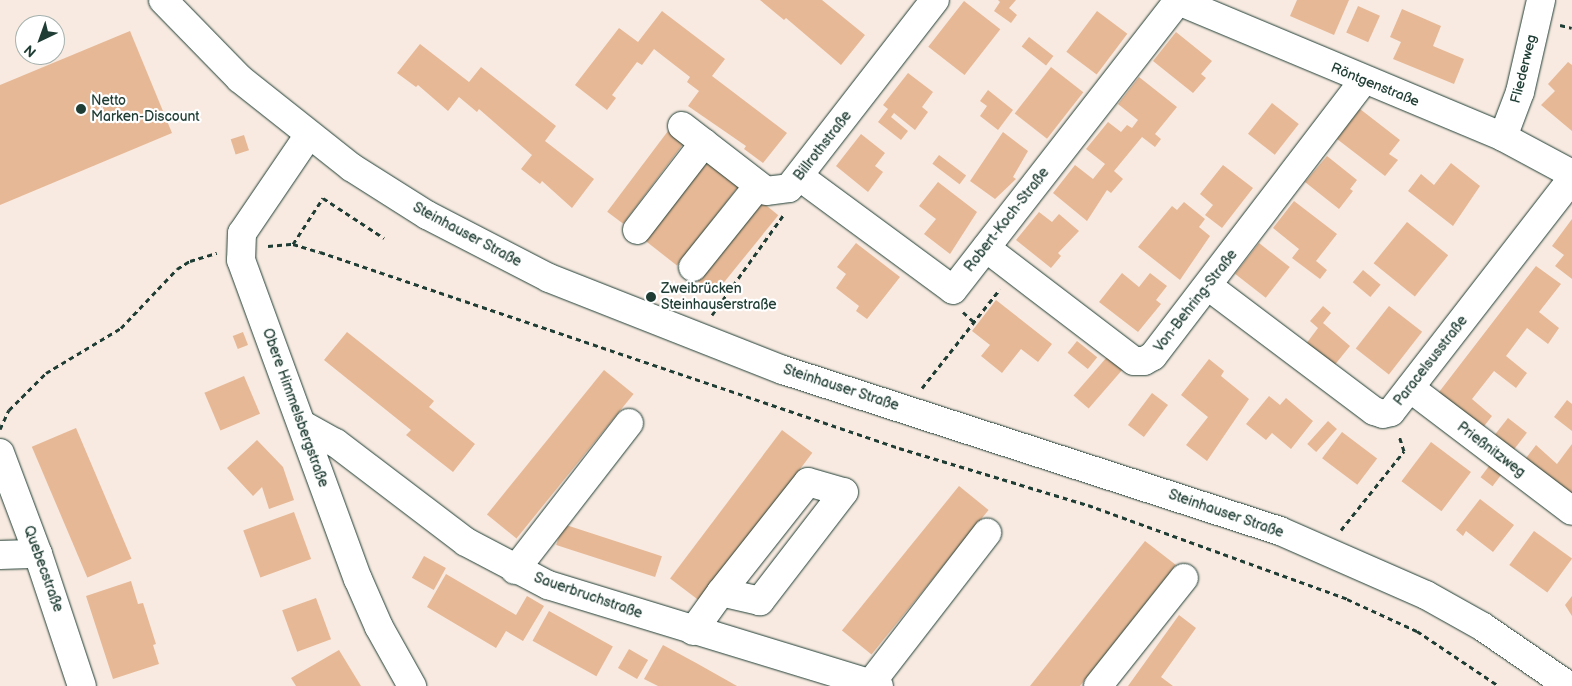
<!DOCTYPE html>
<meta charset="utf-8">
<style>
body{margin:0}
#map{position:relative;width:1572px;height:686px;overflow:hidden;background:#f8eae0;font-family:"Balsamiq Sans",sans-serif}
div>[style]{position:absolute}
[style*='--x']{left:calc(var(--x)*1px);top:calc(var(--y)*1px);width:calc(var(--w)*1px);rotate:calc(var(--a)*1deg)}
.building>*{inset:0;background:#e6b896;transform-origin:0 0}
.path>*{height:3px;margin-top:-1.5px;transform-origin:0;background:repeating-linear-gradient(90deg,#1f3d34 0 5px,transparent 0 9px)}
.roads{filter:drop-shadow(0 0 1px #1f3d34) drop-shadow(0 0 1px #1f3d34)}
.minor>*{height:28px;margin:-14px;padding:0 14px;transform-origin:14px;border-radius:14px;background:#fff}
.major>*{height:28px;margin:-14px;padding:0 14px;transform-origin:14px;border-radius:14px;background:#fff}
.dots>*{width:14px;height:14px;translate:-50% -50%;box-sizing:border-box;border:2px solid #fff;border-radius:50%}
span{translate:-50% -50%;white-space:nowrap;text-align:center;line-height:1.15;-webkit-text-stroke:4.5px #fff;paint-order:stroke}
.street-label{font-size:14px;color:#1f3d34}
.poi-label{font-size:14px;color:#1f3d34}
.left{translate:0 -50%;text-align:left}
.north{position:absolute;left:15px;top:15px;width:50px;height:50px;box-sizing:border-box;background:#fff;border:1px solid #a5b1ae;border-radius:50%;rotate:222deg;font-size:14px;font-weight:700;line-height:20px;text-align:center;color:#1f3d34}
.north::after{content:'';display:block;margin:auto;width:18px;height:22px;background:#1f3d34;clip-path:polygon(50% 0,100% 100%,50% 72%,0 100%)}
</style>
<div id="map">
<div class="building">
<i style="clip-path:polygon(760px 0,822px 0,865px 35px,841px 65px,786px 18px,784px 20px)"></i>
<i style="clip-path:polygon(998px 0,1016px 0,1009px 8px,1017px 15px,1011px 23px,994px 11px,1000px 2px)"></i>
<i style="clip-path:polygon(1297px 0,1349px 0,1334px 35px,1290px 16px)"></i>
<i style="left:964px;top:1px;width:46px;height:58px;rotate:38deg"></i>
<i style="left:1358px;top:6px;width:24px;height:29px;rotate:24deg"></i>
<i style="clip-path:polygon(1402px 9px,1441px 26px,1433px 46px,1464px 59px,1454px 84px,1393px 59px,1401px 42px,1390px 37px)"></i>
<i style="clip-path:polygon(662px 11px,725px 59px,712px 76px,787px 133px,763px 163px,744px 149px,746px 146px,688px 106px,699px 91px,687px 82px,690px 77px,654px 49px,642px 65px,637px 62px,612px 95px,616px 98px,607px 110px,575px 85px,619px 28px,638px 42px)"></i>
<i style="left:1097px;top:11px;width:38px;height:51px;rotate:37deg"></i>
<i style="clip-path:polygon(130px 31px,172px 133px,0 205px,0 85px)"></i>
<i style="clip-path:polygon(1176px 32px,1212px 61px,1201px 74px,1206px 78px,1193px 93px,1153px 61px)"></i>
<i style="left:1029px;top:37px;width:31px;height:12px;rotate:38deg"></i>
<i style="clip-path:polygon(420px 44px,469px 82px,481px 67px,556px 126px,545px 141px,594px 179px,572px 208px,542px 181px,540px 184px,521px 169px,532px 155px,479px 109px,477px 112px,459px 97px,448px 111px,418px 85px,416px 87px,397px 73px)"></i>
<i style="clip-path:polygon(1568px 62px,1572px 65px,1572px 131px,1541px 105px,1555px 91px,1548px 84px)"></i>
<i style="left:1051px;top:67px;width:41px;height:59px;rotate:38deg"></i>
<i style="clip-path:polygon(908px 73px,933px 92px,922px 107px,928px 112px,915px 130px,894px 113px,891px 117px,908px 131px,901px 140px,878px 122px,888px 109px,883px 105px)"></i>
<i style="clip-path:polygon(1139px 77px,1177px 107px,1155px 134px,1161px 139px,1155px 147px,1142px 137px,1114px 171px,1123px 179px,1111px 193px,1107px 190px,1087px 221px,1053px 193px,1075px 165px,1093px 179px,1105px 164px,1086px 149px,1108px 122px,1121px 132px,1127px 125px,1132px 128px,1138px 120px,1118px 104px)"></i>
<i style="clip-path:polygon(988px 90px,1013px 110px,998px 130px,980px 116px,987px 106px,980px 101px)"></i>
<i style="left:1272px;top:103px;width:34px;height:39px;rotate:38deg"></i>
<i style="clip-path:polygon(1360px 109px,1400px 140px,1389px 154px,1398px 160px,1385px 176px,1337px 139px)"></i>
<i style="left:668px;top:131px;width:20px;height:101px;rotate:37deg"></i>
<i style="clip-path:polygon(1003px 132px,1028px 151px,1013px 177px,1016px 179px,995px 199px,970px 181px)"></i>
<i style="clip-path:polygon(861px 134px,885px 153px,875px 166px,883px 172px,868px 192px,836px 166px)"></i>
<i style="left:244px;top:135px;width:16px;height:14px;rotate:72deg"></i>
<i style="left:939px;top:155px;width:34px;height:11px;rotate:37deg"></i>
<i style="clip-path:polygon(1327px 156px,1357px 180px,1350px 189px,1353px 191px,1339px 209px,1305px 182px)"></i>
<i style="left:706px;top:160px;width:42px;height:101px;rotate:38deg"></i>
<i style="clip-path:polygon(1451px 163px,1480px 186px,1453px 226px,1408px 191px,1421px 174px,1434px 185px)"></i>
<i style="clip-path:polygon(1223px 165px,1253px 188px,1222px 228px,1205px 215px,1213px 205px,1200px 194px)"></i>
<i style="clip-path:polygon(938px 182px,977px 212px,950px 254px,924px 234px,936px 219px,919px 206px)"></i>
<i style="clip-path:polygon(1294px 201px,1337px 234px,1316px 261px,1327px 270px,1320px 279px,1292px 258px,1299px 249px,1273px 228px)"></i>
<i style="left:762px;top:202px;width:21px;height:102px;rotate:39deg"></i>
<i style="clip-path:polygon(1184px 202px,1205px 219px,1199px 227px,1210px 236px,1180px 280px,1138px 247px,1172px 206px,1177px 210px)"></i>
<i style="clip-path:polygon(1039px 212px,1052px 222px,1059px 214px,1079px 231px,1058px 253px,1061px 256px,1051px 268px,1016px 240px)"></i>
<i style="clip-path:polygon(1572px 219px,1572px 279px,1555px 266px,1564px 255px,1552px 246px)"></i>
<i style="left:1407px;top:222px;width:53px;height:53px;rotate:39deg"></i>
<i style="clip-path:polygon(856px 243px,900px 277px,867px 319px,856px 311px,859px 306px,836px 288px,846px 274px,837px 267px)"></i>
<i style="left:1259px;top:243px;width:39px;height:39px;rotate:38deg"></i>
<i style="clip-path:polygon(1536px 266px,1561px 284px,1539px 312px,1559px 328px,1548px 344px,1527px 328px,1506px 356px,1527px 373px,1516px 388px,1494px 371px,1472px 399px,1492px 416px,1481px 430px,1436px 396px)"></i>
<i style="left:1363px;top:270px;width:23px;height:16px;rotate:40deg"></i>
<i style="clip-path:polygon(1122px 273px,1139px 287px,1150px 273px,1167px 286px,1156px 300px,1161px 304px,1138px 332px,1099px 302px)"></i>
<i style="clip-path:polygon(996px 300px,1052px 344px,1038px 362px,1021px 349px,1002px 373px,981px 356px,990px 345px,972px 331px)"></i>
<i style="clip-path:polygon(1323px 306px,1331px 313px,1323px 323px,1350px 346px,1333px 367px,1306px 344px,1318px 328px,1310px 321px)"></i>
<i style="left:1389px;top:306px;width:42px;height:54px;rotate:38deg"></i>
<i style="left:243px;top:332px;width:14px;height:11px;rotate:69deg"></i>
<i style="clip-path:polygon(347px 332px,434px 401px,429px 407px,475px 444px,453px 472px,406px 435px,411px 430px,324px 360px)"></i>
<i style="left:1077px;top:341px;width:26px;height:15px;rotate:39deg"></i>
<i style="left:1107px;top:357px;width:20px;height:51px;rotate:41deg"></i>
<i style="clip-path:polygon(1209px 359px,1224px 371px,1221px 376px,1249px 399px,1207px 461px,1186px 445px,1208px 417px,1181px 395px)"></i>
<i style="left:604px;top:370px;width:38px;height:186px;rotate:39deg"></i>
<i style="left:244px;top:376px;width:41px;height:43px;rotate:67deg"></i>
<i style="left:1152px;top:393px;width:20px;height:40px;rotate:37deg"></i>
<i style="clip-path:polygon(1269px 396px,1280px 405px,1286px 398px,1313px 421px,1291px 449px,1272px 433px,1266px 440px,1246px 424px)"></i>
<i style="clip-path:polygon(1567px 400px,1572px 404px,1572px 431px,1554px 417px)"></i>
<i style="left:1508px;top:418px;width:24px;height:23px;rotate:38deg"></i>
<i style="left:1328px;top:421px;width:12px;height:31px;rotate:42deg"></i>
<i style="left:76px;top:428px;width:142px;height:48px;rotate:67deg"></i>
<i style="left:782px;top:430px;width:38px;height:186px;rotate:37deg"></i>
<i style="left:1342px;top:432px;width:44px;height:33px;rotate:37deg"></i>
<i style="clip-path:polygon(257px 440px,283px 467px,294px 500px,269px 509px,262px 487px,253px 496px,227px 468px)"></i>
<i style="left:1431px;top:442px;width:50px;height:49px;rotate:37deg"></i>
<i style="clip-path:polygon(1572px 444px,1572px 494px,1523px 462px,1536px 445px,1557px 464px)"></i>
<i style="left:1492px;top:462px;width:15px;height:19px;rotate:37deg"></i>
<i style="left:959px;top:486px;width:38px;height:186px;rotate:39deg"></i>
<i style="clip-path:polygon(1480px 499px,1514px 525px,1493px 552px,1466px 531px,1463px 536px,1456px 530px)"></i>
<i style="left:294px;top:512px;width:50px;height:54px;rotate:70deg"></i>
<i style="left:563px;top:524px;width:104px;height:22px;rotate:18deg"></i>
<i style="left:1534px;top:531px;width:47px;height:42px;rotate:36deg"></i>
<i style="clip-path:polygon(1145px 541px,1176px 565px,1080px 686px,1030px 686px)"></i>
<i style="left:424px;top:556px;width:25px;height:25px;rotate:29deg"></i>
<i style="clip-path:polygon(446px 574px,516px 615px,527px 596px,544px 606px,523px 641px,506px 631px,496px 648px,427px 607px)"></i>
<i style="clip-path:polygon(131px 581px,138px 604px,143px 603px,156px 644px,153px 645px,159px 664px,113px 679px,86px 596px)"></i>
<i style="clip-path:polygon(1572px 596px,1572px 616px,1565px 605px)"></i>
<i style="left:316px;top:598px;width:44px;height:36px;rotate:70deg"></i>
<i style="left:549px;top:611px;width:73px;height:34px;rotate:29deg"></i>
<i style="clip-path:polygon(1179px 615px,1196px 628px,1161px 677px,1173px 686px,1128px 686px)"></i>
<i style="clip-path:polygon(663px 645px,698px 664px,737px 686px,658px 686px,644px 679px)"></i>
<i style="left:629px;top:649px;width:22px;height:22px;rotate:30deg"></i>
<i style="clip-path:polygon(339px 650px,361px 686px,296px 686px,291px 678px)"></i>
</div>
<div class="path">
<i style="--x:1560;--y:25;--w:12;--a:14"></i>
<i style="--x:293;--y:244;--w:55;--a:-56.9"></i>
<i style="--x:323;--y:198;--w:73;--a:33.3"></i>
<i style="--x:268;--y:246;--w:25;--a:-5"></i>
<i style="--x:293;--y:244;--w:28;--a:17"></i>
<i style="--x:320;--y:252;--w:611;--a:18.7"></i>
<i style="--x:899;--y:448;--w:197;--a:16.8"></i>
<i style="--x:1088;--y:505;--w:276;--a:19.9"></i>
<i style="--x:1347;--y:599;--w:77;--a:24.6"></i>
<i style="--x:1417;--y:631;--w:99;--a:33.9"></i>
<i style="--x:963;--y:312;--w:15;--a:42"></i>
<i style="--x:712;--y:315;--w:124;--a:-54.5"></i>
<i style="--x:922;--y:388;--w:126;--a:-51.8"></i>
<i style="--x:0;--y:429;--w:21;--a:-65"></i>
<i style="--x:9;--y:410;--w:52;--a:-45"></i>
<i style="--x:46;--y:373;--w:87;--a:-31"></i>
<i style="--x:121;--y:328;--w:81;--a:-46.5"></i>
<i style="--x:177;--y:269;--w:15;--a:-32"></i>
<i style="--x:190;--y:261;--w:28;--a:-17"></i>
<i style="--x:1341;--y:530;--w:101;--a:-51.4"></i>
<i style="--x:1404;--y:451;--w:16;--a:-108"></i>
</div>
<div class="roads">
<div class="minor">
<i style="--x:1176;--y:0;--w:355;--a:22.7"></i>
<i style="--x:1503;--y:137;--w:78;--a:28.2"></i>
<i style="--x:682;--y:126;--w:106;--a:37.7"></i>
<i style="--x:766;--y:191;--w:23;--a:-7"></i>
<i style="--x:789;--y:188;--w:238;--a:-52.2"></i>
<i style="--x:308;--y:136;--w:117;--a:124.2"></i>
<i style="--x:242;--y:233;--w:27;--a:92"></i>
<i style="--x:241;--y:260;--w:340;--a:69.9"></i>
<i style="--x:358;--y:579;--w:52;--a:66.4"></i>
<i style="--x:379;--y:627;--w:68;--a:60.8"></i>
<i style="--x:1503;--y:137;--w:48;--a:-69.3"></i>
<i style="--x:1520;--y:92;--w:94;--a:-77.1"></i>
<i style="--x:800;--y:177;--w:190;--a:36.4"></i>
<i style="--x:953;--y:290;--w:366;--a:-52.1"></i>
<i style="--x:637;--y:230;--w:110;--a:-52.4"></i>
<i style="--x:986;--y:248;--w:186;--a:37.4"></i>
<i style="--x:1134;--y:361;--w:10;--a:0"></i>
<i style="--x:1144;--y:361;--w:10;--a:-29"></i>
<i style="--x:1153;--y:356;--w:347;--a:-52.6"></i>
<i style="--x:693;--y:267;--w:104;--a:-51.3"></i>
<i style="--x:1208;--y:286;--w:208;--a:37"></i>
<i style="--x:1374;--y:411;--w:9;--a:18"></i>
<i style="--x:1383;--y:414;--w:8;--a:-14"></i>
<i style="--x:1391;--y:412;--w:295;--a:-52.2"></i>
<i style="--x:1410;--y:388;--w:203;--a:37.2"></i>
<i style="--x:303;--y:425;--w:38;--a:29"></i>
<i style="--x:336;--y:443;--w:163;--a:37.3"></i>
<i style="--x:466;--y:542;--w:93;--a:27.7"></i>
<i style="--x:548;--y:585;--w:346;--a:17"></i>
<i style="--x:0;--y:453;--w:108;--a:69.4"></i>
<i style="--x:38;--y:554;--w:139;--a:71.6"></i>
<i style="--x:0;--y:555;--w:38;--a:-2"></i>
<i style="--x:515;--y:570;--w:186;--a:-52.2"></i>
<i style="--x:693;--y:631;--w:48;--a:-54.3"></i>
<i style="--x:721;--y:592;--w:140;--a:-51.7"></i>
<i style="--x:808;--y:482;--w:37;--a:16"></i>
<i style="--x:844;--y:492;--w:138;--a:127.6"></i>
<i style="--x:760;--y:601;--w:40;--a:-167"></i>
<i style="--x:871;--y:683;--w:190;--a:-52.3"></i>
<i style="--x:1098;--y:686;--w:138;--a:-51.5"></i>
</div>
<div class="major">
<i style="--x:163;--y:0;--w:110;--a:45.7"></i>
<i style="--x:240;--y:79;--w:142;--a:38.4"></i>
<i style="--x:351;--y:167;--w:90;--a:32.3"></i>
<i style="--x:427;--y:215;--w:137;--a:27.3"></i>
<i style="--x:549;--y:278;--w:251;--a:21.5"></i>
<i style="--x:783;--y:370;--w:522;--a:17.95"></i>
<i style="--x:1280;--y:531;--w:159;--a:23.7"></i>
<i style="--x:1426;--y:595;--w:65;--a:29.3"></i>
<i style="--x:1483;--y:627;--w:104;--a:34.5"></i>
</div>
</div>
<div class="dots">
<i style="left:81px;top:109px;background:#1f3d34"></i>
<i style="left:651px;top:297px;background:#1f3d34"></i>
</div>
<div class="street-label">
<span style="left:1524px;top:69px;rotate:-76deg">Fliederweg</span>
<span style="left:1375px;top:85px;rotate:22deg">Röntgenstraße</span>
<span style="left:823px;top:146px;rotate:-52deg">Billrothstraße</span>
<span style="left:1007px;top:220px;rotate:-52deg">Robert-Koch-Straße</span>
<span style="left:467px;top:235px;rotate:28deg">Steinhauser Straße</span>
<span style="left:1196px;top:301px;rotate:-52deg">Von-Behring-Straße</span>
<span style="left:1431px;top:361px;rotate:-52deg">Paracelsusstraße</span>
<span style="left:841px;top:388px;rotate:18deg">Steinhauser Straße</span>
<span style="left:295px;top:408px;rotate:70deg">Obere Himmelsbergstraße</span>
<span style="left:1491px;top:450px;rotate:37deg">Prießnitzweg</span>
<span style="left:1226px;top:514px;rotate:19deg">Steinhauser Straße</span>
<span style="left:43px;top:569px;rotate:70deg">Quebecstraße</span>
<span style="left:588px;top:596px;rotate:19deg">Sauerbruchstraße</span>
</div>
<div class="poi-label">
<span class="left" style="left:91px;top:109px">Netto<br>Marken-Discount</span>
<span class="left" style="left:661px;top:297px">Zweibrücken<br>Steinhauserstraße</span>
</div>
<div class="north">N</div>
</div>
